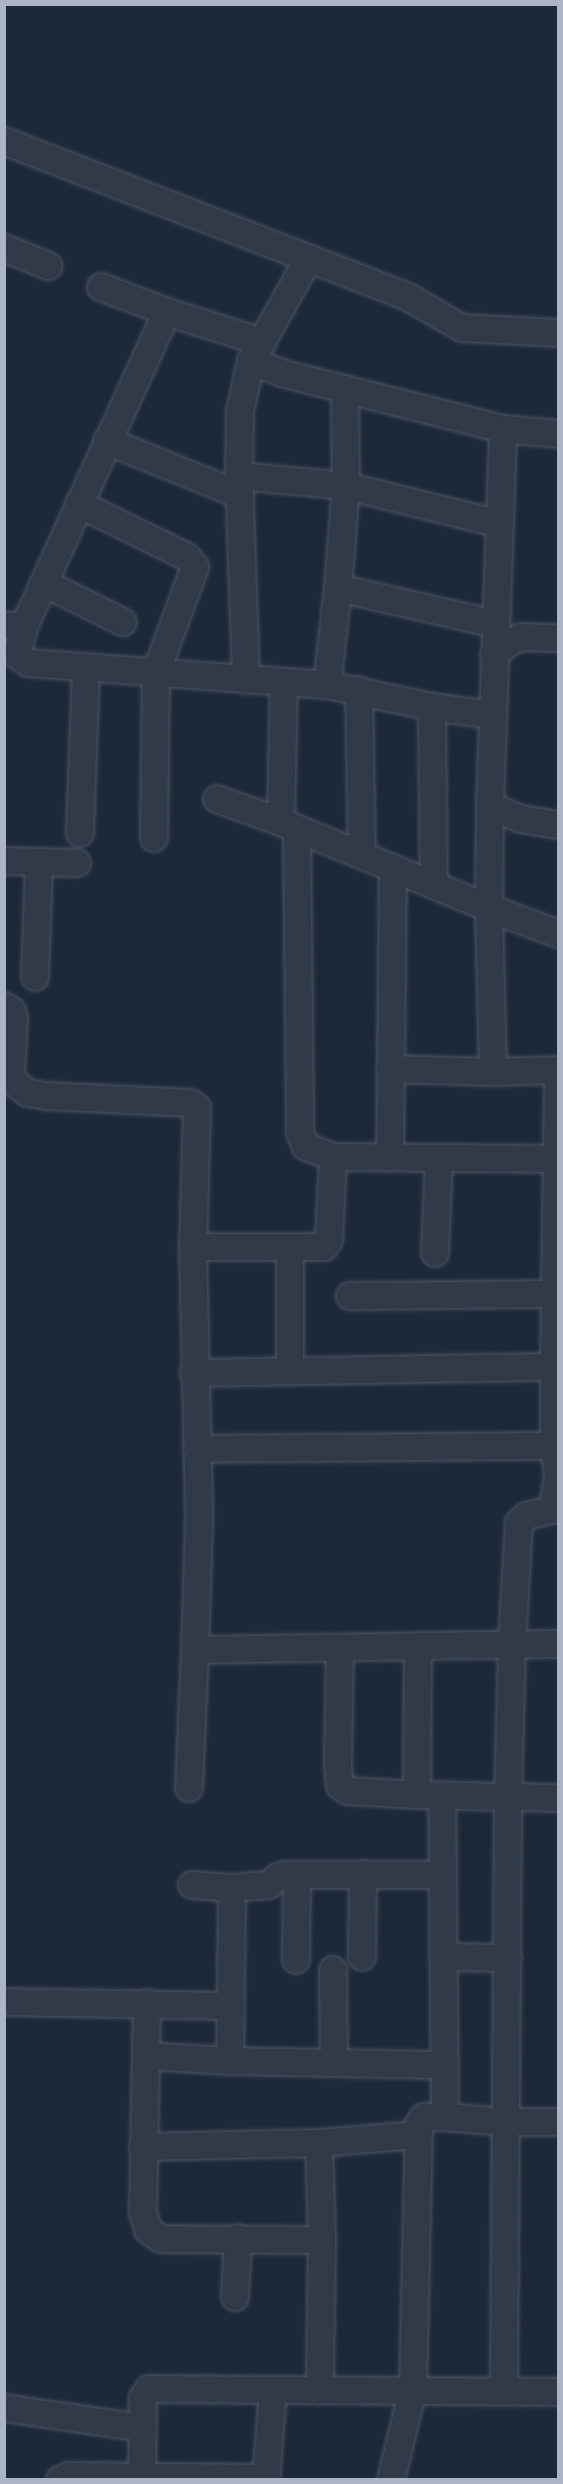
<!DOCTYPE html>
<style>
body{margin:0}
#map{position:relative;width:563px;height:2484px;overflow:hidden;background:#1d2838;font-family:Lato,sans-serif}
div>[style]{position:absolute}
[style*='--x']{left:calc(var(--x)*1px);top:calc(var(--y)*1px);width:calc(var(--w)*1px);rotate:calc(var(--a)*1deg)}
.roads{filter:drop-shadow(0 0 2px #4c5564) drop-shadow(0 0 2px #4c5564)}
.minor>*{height:26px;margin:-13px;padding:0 13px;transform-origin:13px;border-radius:13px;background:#313a49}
span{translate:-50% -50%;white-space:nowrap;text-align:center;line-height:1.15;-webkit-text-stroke:6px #17202d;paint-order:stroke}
.frame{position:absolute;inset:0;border:6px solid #abb5c6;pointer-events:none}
</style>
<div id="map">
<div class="roads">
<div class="minor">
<i style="--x:4;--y:141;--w:433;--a:21.1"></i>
<i style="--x:408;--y:297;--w:62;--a:29.9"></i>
<i style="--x:462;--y:328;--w:96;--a:3"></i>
<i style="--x:4;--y:248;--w:48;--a:22.2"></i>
<i style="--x:101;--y:287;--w:71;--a:20.7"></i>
<i style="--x:262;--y:342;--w:96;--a:-60.8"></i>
<i style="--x:251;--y:361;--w:36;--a:21"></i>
<i style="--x:285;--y:374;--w:225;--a:14.2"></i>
<i style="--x:503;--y:429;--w:55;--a:5.2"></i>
<i style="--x:107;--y:441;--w:144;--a:22.1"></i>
<i style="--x:239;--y:476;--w:107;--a:5.3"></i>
<i style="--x:346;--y:486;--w:158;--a:13.9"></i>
<i style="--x:79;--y:504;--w:120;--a:26.1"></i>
<i style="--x:187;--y:557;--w:13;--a:51"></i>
<i style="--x:195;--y:567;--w:113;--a:110.2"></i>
<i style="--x:156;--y:673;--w:165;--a:90.7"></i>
<i style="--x:44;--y:583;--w:88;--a:26.3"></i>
<i style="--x:338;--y:588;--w:161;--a:12.9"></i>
<i style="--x:4;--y:625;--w:20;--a:6"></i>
<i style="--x:24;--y:627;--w:29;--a:104"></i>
<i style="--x:17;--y:655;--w:14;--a:36"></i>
<i style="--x:28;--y:663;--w:300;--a:4.2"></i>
<i style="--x:327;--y:685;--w:107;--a:11.8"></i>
<i style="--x:432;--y:707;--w:177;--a:89.4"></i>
<i style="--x:24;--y:627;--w:346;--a:-65.6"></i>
<i style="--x:167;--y:312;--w:100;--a:17.5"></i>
<i style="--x:262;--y:342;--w:22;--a:120"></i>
<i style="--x:251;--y:361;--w:52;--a:102.2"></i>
<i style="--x:240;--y:412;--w:64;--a:90.9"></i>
<i style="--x:239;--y:476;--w:204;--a:88"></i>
<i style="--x:494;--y:655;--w:21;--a:-39"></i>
<i style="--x:510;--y:642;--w:13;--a:-23"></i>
<i style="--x:522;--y:637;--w:36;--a:2"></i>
<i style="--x:327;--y:685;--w:98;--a:-83.5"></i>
<i style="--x:338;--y:588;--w:102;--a:-85.5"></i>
<i style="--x:346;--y:486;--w:97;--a:-90.6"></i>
<i style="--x:359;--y:690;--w:165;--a:89"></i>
<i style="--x:432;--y:707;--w:61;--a:7.6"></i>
<i style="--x:217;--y:799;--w:68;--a:19.8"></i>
<i style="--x:281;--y:822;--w:225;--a:22.5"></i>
<i style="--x:489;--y:908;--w:74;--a:20.6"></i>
<i style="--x:490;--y:806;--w:33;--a:23"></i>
<i style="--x:520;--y:819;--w:38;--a:9"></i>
<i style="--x:281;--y:822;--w:139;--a:-88.8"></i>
<i style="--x:297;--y:830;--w:302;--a:89.4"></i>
<i style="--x:300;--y:1132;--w:16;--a:68"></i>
<i style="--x:306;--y:1147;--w:29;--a:20"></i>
<i style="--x:333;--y:1157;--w:225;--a:0.5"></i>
<i style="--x:80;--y:833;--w:165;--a:-87.9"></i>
<i style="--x:4;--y:861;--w:73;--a:1.6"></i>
<i style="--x:35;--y:977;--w:115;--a:-88"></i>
<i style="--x:4;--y:1006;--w:9;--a:32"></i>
<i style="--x:12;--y:1011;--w:7;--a:74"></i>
<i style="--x:14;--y:1018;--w:56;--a:93.1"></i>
<i style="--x:11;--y:1074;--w:10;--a:66"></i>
<i style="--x:15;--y:1083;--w:16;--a:38"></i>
<i style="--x:28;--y:1093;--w:18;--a:9"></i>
<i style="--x:46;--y:1096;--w:145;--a:2.8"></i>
<i style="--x:191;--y:1103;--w:8;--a:40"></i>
<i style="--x:197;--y:1108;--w:139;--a:91.6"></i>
<i style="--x:193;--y:1247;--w:272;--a:88.7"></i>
<i style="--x:199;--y:1519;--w:131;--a:91.7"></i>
<i style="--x:195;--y:1650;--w:223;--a:-1"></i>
<i style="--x:418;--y:1646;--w:149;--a:90.4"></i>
<i style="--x:417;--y:1795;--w:141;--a:1.2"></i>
<i style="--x:390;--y:1069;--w:103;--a:1.7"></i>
<i style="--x:493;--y:1072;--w:65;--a:-1.8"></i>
<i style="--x:493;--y:1072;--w:164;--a:-91.4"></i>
<i style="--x:489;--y:908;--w:102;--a:-89.4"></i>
<i style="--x:490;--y:806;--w:377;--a:-88"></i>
<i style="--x:390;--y:1156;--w:288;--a:-89.4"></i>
<i style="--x:193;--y:1247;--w:131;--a:0"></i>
<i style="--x:324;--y:1247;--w:9;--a:-54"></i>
<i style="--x:329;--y:1240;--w:83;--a:-87.2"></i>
<i style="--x:290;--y:1249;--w:121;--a:90"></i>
<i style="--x:435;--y:1253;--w:94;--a:-87.6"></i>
<i style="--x:350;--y:1296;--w:207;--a:-0.6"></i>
<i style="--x:194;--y:1373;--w:360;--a:-1"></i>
<i style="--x:197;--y:1449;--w:357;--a:-0.5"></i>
<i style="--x:418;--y:1646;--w:140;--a:-0.8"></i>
<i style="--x:340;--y:1648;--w:118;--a:91"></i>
<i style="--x:338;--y:1766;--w:20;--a:84"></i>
<i style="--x:340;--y:1786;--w:9;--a:32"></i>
<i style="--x:348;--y:1791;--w:69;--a:3.3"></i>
<i style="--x:189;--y:1788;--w:138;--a:-87.5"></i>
<i style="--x:192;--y:1885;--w:40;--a:4.3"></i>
<i style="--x:232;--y:1888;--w:37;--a:-5"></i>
<i style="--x:269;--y:1885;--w:12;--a:-42"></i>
<i style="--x:278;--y:1877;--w:7;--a:-16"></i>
<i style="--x:285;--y:1875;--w:156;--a:0"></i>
<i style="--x:362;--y:1957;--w:83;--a:-89.3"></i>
<i style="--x:443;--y:1957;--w:65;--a:0.9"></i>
<i style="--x:296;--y:1960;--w:85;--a:-89.3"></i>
<i style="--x:333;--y:1970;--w:93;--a:89.4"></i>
<i style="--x:4;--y:2002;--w:226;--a:1"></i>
<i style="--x:147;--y:2003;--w:209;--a:91.1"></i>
<i style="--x:143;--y:2212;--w:19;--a:74"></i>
<i style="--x:148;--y:2230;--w:16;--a:35"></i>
<i style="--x:161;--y:2239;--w:161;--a:0.4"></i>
<i style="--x:146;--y:2056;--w:84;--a:3.4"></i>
<i style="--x:230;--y:2061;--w:215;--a:1.1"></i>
<i style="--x:230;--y:2061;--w:173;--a:-89.3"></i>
<i style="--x:445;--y:2117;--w:60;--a:4.8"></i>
<i style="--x:505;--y:2122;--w:53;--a:0"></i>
<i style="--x:319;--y:2143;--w:97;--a:88.2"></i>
<i style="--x:322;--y:2240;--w:151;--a:90.8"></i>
<i style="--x:143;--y:2147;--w:176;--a:-1.3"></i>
<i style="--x:319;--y:2143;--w:99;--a:-4.6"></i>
<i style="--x:235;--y:2297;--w:59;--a:-87.1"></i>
<i style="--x:504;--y:2391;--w:593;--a:-89.61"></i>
<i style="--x:508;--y:1798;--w:154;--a:-88.5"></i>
<i style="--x:512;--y:1644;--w:121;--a:-86.7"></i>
<i style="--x:519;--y:1523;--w:10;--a:-45"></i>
<i style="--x:526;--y:1516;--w:28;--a:-13"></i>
<i style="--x:553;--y:1510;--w:36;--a:-82"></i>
<i style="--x:558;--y:1474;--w:28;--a:-98"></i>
<i style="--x:554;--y:1446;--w:79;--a:-90"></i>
<i style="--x:554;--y:1367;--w:295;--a:-89.2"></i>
<i style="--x:4;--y:2408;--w:139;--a:8.2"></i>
<i style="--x:142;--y:2476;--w:78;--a:-89.3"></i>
<i style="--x:143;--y:2398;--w:11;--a:-56"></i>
<i style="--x:149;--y:2389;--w:409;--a:0.4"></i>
<i style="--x:60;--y:2480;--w:10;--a:-24"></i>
<i style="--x:69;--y:2476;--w:198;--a:0.6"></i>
<i style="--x:266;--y:2480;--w:89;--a:-85.5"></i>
<i style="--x:391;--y:2480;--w:94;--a:-76.4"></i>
<i style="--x:413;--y:2389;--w:265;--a:-88.7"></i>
<i style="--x:419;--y:2124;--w:9;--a:-54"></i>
<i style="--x:424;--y:2117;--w:21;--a:0"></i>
<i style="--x:445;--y:2117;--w:322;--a:-90.5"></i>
</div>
</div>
<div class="frame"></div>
</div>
